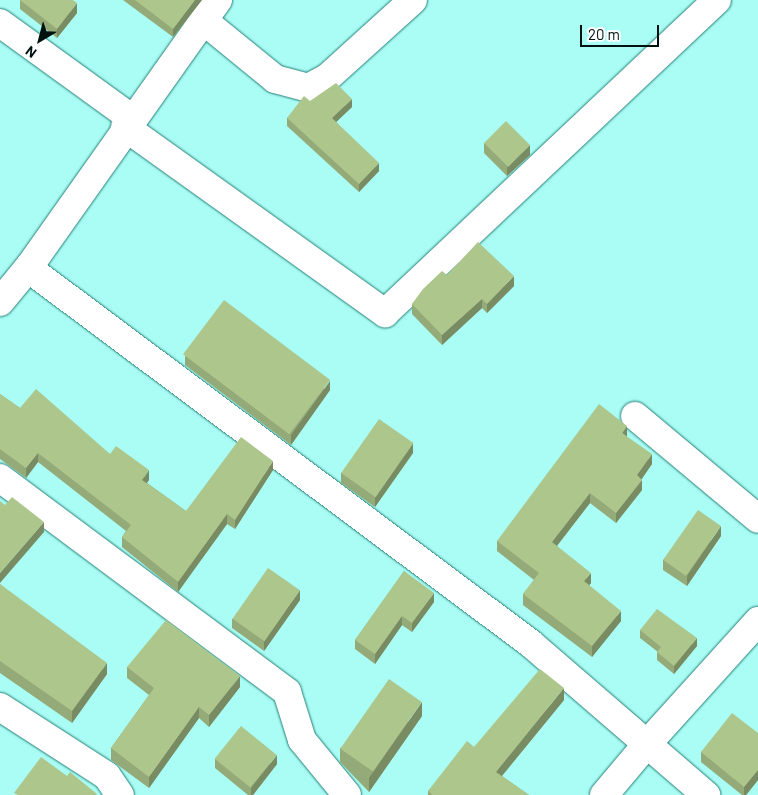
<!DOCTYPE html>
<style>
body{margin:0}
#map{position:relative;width:758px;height:795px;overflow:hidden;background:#a9fdf4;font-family:Barlow,sans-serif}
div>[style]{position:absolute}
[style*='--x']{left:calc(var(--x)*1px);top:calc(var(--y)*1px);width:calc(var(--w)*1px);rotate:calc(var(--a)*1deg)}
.roads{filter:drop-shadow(0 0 1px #247e77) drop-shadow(0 0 1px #247e77)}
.street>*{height:28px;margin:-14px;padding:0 14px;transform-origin:14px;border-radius:14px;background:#fff}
.secondary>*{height:28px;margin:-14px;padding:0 14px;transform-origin:14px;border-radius:14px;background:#fff}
.wall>*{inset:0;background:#94aa78}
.shaded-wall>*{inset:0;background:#788b62}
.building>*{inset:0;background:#acc68c;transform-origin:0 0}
span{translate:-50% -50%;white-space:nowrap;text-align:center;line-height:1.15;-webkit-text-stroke:4px #fff;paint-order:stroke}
.north{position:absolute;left:15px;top:15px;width:50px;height:50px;-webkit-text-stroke:4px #fff;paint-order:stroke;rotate:217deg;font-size:14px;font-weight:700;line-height:20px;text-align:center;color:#001210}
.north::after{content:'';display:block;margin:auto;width:18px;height:22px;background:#001210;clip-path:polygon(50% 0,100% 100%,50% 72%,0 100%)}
.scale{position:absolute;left:580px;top:25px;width:79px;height:22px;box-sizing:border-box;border:2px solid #001210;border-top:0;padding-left:6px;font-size:15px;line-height:18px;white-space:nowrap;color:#001210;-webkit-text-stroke:4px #fff;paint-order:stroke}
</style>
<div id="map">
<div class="roads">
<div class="street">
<i style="--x:204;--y:21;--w:92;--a:39.2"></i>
<i style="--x:275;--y:79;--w:34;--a:15"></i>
<i style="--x:308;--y:88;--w:21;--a:-28"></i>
<i style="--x:327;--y:78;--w:116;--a:-42.2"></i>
<i style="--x:125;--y:127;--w:320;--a:35.6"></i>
<i style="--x:385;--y:313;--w:456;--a:-43.3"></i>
<i style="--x:0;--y:302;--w:44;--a:-50.5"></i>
<i style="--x:635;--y:416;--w:160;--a:39.9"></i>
<i style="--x:0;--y:478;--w:358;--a:36.7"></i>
<i style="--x:287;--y:692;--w:50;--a:72.6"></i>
<i style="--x:302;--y:740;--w:71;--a:50.7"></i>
<i style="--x:0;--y:707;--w:127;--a:32.8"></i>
<i style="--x:107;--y:776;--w:23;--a:56"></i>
<i style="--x:604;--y:795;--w:67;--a:-49.9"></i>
</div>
<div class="secondary">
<i style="--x:218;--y:0;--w:329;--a:125.3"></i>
<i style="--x:28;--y:268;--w:627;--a:36.76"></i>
<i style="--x:530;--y:643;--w:233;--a:40.8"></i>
<i style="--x:0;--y:23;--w:162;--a:35.9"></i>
<i style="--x:647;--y:744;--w:166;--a:-47.9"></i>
</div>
</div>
<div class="wall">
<i style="clip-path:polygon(20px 0,77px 13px,57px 38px,20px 9px)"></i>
<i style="clip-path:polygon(123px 0,202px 0,173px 37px)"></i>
<i style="clip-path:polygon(310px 101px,352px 107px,336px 122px,379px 171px,359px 192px,287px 126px,287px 118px)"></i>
<i style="clip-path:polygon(484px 143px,530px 155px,507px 176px,484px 153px)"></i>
<i style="clip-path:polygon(447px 275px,514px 286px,487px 313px,482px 308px,442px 345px,412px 314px,412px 304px)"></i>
<i style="clip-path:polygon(185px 356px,330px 390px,291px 445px,185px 365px)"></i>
<i style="clip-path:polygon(0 394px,20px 408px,110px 454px,149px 480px,147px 483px,186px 511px,273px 470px,235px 529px,227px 524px,178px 592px,122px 547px,122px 537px,126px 531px,38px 462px,26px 478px,0 459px)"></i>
<i style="clip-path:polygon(627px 437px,652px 464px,641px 479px,642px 490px,616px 523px,590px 503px,557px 546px,591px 583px,589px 585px,621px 621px,592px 657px,523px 605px,523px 594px,534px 580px,497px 551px,497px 541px)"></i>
<i style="clip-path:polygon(413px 453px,375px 507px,341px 483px,341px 473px)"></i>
<i style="clip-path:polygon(721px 536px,687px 586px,663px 570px,663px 560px)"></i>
<i style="clip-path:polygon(404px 571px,434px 602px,412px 632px,402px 625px,375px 664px,355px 649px,355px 640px)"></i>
<i style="clip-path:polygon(0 584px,107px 674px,72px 723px,0 673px)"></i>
<i style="clip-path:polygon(300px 600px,264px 651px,232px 628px,232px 619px)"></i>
<i style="clip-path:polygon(640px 630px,697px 646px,674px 674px,657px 660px,657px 652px,658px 652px,640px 638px)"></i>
<i style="clip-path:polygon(127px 667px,240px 687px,209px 727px,199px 718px,149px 788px,111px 760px,111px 748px,149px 695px,127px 678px)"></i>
<i style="clip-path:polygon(564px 700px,502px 776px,529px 795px,428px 795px,428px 791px,474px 747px)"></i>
<i style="clip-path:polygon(422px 716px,369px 792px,340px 762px,340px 748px)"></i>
<i style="clip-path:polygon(758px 733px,758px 780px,746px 795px,742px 795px,701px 762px,701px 752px)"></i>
<i style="clip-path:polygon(215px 759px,277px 764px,253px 795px,248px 795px,215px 768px)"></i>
</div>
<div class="shaded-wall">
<i style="clip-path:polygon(195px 0,202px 0,173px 37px,173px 29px)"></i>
<i style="clip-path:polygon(77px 3px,77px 13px,57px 38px,57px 29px)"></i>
<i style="clip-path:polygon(352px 99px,352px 107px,332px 126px,332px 118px)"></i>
<i style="clip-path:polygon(530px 145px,530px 155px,507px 176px,507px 167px)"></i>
<i style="clip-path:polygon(379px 163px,379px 171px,359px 192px,359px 184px)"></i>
<i style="clip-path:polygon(514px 276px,514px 286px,487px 313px,487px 304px)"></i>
<i style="clip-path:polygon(482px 299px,482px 308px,442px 345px,442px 335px)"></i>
<i style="clip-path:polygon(330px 381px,330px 390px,291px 445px,291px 435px)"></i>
<i style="clip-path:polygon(627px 426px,627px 437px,622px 433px)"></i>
<i style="clip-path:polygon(413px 443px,413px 453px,375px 507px,375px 498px)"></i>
<i style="clip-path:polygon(38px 453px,38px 462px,26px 478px,26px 468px)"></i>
<i style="clip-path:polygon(652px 454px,652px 464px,637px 486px,637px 475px)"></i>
<i style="clip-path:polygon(273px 461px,273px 470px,235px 529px,235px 520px)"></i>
<i style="clip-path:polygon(149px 470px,149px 480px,142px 489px,142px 480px)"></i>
<i style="clip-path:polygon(642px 480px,642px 490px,616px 523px,616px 513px)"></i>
<i style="clip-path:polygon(590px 493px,590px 503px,552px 552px,552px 542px)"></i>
<i style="clip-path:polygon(227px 514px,227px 524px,178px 592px,178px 582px)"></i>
<i style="clip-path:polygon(44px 522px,44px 532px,0 583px,0 573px)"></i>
<i style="clip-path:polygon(721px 526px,721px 536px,687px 586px,687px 576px)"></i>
<i style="clip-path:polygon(591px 573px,591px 583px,584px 592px,584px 581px)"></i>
<i style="clip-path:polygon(300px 590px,300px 600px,264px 651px,264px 642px)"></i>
<i style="clip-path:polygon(434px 593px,434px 602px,412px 632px,412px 623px)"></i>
<i style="clip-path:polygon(621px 611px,621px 621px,592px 657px,592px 646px)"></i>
<i style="clip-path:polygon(402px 616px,402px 625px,375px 664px,375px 654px)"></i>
<i style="clip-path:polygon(697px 638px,697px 646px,674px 674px,674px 666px)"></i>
<i style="clip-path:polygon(107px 663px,107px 674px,72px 723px,72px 711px)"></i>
<i style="clip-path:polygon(240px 676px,240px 687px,209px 727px,209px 715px)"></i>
<i style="clip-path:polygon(564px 688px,564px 700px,496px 783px,496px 772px)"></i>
<i style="clip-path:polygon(422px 702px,422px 716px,369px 792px,369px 778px)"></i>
<i style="clip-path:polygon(199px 707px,199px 718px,149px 788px,149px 777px)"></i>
<i style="clip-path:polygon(277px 755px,277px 764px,253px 795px,251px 795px,251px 788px)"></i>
<i style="clip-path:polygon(758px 770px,758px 780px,746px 795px,744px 795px,744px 787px)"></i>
</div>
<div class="building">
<i style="clip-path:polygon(20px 0,73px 0,77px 3px,57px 29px)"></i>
<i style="clip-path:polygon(135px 0,195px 0,173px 29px)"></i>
<i style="clip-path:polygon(336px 83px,352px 99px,332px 118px,379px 163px,359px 184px,287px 118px,304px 96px,310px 101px)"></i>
<i style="left:506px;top:121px;width:34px;height:31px;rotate:45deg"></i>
<i style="clip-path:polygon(478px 242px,514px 276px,487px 304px,482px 299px,442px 335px,412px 304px,423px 289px,442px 271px,447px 275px)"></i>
<i style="left:224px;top:300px;width:133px;height:68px;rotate:37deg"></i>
<i style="clip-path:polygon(36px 389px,110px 454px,116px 446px,149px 470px,142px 480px,186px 511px,241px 437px,273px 461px,235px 520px,227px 514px,178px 582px,122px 537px,131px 525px,38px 453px,26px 468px,0 449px,0 394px,20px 408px)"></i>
<i style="clip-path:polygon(599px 404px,627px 426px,622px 433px,652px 454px,637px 475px,642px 480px,616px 513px,590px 493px,552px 542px,591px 573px,584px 581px,621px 611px,592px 646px,523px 594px,539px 573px,497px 541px)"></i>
<i style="left:379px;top:419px;width:42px;height:66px;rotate:35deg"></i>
<i style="clip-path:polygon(12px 497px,44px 522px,0 573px,0 501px,5px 505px)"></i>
<i style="left:698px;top:510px;width:28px;height:61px;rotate:35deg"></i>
<i style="left:268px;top:568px;width:39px;height:62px;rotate:35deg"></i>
<i style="clip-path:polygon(404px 571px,434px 593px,412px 623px,402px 616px,375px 654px,355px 640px)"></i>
<i style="clip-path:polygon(0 584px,107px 663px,72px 711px,0 661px)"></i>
<i style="clip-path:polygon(657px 609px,697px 638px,674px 666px,657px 652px,661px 647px,640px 630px)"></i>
<i style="clip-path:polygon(166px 620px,240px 676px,209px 715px,199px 707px,149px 777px,111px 748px,154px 688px,127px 667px)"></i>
<i style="clip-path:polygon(540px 669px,564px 688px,496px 772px,529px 795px,431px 795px,432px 794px,428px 791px,467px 741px,474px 747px)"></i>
<i style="left:389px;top:679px;width:40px;height:85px;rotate:35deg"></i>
<i style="clip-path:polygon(732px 713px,758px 733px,758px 770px,744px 787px,701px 752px)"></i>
<i style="left:241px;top:726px;width:46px;height:42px;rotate:39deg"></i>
<i style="clip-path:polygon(41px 757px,67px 776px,70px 772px,97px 794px,96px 795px,18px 795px,14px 793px)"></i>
</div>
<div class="north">N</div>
<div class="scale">20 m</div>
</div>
